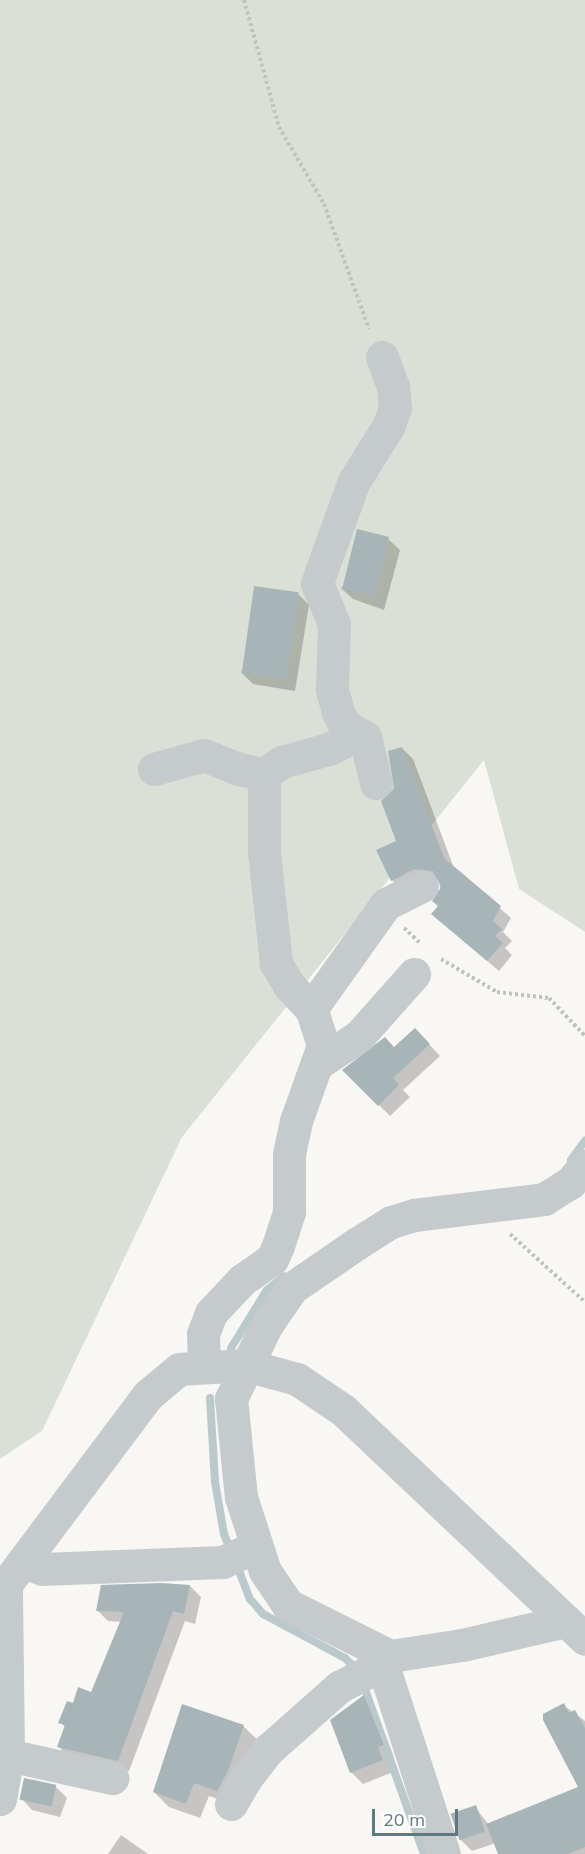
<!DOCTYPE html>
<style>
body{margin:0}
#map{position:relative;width:585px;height:1854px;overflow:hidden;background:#f8f7f4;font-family:Mulish,sans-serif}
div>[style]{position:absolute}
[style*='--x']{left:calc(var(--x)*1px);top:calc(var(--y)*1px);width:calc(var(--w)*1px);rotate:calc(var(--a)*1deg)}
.green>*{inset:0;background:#dae0d5}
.shadow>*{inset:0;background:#0003}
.stream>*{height:8px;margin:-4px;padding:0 4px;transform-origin:4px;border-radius:4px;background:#bacacc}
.building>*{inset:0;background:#a8b5b8;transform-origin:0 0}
.path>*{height:4px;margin-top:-2px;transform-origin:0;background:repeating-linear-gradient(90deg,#bec2c3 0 3px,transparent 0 6px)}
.minor>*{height:33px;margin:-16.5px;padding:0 16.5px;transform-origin:16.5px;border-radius:16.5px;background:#c5cacc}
span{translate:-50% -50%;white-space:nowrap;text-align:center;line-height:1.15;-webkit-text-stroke:6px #fff;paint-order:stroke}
.scale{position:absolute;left:372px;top:1809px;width:86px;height:27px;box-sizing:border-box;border:3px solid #607981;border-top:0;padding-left:8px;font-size:18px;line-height:21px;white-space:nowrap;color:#607981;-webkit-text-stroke:4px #fff;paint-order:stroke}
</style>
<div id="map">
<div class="green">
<i style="clip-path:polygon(0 0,585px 0,585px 932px,519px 889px,484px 760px,182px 1137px,42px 1431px,0 1459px)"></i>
</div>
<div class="shadow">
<i style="clip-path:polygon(388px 539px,400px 550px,384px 610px,353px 599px,341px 588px)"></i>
<i style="clip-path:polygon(298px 594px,309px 605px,295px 691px,253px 684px,241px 672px)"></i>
<i style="clip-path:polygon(402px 748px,413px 759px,454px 868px,511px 918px,503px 932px,512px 941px,505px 948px,512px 955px,499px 971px,444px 924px,439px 880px,426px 879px,403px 891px,392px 880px,398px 842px,396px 788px)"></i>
<i style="clip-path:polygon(426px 1041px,440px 1056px,403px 1090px,410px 1097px,390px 1116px,344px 1070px,395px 1049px)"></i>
<i style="clip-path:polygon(190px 1586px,201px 1597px,195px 1624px,185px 1621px,129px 1771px,69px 1757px,58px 1746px,65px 1727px,60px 1722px,74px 1705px,92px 1694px,122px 1622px,108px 1621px,97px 1610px,102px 1587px)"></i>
<i style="clip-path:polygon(364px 1697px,375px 1708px,394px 1757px,389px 1759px,393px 1772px,363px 1784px,351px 1772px)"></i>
<i style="clip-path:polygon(563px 1705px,585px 1721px,585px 1854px,500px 1854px,496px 1843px,472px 1851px,461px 1840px,475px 1807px,489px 1825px,580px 1788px)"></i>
<i style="clip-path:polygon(243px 1726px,258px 1740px,232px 1804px,209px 1796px,200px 1818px,169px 1807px,154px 1792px)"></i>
<i style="clip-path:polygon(55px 1786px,67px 1798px,60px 1817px,32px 1810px,21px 1798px)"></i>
<i style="clip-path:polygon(121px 1835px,148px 1854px,108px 1854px)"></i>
</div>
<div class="stream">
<i style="--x:571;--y:1160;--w:24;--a:-54"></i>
<i style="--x:231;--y:1348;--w:68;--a:-58.2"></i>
<i style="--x:267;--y:1290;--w:22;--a:-39"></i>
<i style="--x:210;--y:1398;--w:84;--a:86.6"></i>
<i style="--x:215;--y:1482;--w:53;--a:80.2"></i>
<i style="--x:224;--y:1534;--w:18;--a:68"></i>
<i style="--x:236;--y:1563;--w:39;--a:69"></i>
<i style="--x:250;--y:1599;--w:20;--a:49"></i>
<i style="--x:263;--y:1614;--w:93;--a:28.2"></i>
<i style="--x:345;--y:1658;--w:16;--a:45"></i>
<i style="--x:362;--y:1681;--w:184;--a:70.3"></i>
</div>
<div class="building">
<i style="left:357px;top:529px;width:33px;height:61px;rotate:14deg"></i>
<i style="left:254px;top:586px;width:45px;height:88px;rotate:8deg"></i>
<i style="clip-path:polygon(402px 747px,444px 858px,501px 906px,493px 921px,502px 929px,495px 936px,503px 943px,487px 961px,431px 914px,438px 906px,432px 901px,441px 887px,433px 871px,414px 869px,391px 881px,376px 850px,396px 841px,381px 801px,394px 788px,388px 751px)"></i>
<i style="clip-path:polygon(415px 1028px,430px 1044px,393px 1078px,399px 1085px,378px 1106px,342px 1070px,385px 1037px,394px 1047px)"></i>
<i style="clip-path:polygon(161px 1583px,190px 1585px,184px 1614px,173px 1611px,118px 1761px,57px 1747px,65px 1725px,58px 1723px,67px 1701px,73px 1703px,78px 1687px,91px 1692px,124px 1612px,96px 1611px,101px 1585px)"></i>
<i style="clip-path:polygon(364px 1695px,384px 1745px,378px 1747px,383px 1760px,350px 1773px,330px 1720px)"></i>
<i style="clip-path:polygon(564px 1703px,569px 1713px,575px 1710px,585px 1728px,585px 1847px,568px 1854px,498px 1854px,486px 1824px,578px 1787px,543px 1720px,543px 1714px)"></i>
<i style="clip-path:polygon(182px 1704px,244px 1725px,228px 1771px,217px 1791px,194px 1783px,186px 1804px,153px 1792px)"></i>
<i style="left:24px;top:1778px;width:33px;height:22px;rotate:12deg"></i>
<i style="left:476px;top:1805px;width:28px;height:27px;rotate:71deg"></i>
</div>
<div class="path">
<i style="--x:244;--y:0;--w:132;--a:74.6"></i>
<i style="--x:279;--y:127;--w:89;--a:59.7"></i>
<i style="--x:324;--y:204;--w:133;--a:70.2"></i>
<i style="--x:404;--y:928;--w:22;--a:43"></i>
<i style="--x:441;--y:959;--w:65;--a:30.5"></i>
<i style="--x:497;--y:992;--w:52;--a:6.6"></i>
<i style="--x:549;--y:998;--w:52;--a:46.5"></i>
<i style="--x:510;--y:1234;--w:101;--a:42.2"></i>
</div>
<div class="minor">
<i style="--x:154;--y:769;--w:52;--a:-15.6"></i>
<i style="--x:204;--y:755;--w:37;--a:22"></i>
<i style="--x:238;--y:769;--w:26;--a:11"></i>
<i style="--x:376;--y:783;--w:47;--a:-103.4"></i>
<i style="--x:365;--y:737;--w:23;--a:-151"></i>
<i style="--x:345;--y:726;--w:16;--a:-117"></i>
<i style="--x:338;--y:712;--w:24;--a:-105"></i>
<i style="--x:332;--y:689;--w:65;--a:-88.2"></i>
<i style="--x:334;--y:624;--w:44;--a:-112.5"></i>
<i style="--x:317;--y:583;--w:109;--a:-70.1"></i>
<i style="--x:354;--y:481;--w:66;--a:-58"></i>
<i style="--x:389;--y:425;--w:18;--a:-71"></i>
<i style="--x:395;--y:408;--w:21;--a:-95"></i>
<i style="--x:393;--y:387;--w:32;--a:-110"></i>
<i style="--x:311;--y:1009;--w:129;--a:-54.5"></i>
<i style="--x:386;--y:904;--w:40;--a:-26.6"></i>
<i style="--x:317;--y:1064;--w:50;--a:-33.7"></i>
<i style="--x:359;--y:1036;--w:83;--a:-48.4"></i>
<i style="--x:204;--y:1365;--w:31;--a:-92"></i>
<i style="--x:203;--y:1334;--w:22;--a:-69"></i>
<i style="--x:211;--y:1313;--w:45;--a:-46.8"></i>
<i style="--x:242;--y:1280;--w:37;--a:-35"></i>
<i style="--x:272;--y:1259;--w:14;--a:-65"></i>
<i style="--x:278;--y:1246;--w:36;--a:-72"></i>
<i style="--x:289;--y:1212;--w:58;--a:-90"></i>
<i style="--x:289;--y:1154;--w:34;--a:-78"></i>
<i style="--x:296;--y:1121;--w:81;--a:-70.4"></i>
<i style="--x:323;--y:1045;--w:38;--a:-108"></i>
<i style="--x:311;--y:1009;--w:33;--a:-133"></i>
<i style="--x:289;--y:985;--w:26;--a:-121"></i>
<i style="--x:276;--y:963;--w:111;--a:-96.2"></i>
<i style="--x:264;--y:853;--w:79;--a:-90"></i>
<i style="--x:264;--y:774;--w:22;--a:-34"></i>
<i style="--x:282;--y:762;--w:51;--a:-15.9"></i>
<i style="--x:331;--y:748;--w:29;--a:-27"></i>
<i style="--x:25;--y:1562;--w:18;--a:22"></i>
<i style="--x:42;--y:1569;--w:181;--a:-2.2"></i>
<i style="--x:223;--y:1562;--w:37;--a:-26"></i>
<i style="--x:0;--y:1592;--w:246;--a:-53.1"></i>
<i style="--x:148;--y:1395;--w:40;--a:-40"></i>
<i style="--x:179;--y:1369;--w:67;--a:-3.4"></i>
<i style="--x:246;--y:1365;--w:53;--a:15.4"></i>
<i style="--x:297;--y:1379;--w:55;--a:34"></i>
<i style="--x:343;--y:1410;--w:333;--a:43.4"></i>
<i style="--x:566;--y:1621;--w:107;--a:167"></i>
<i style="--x:462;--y:1645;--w:73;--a:171.3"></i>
<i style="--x:390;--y:1656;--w:114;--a:-153.4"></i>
<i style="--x:288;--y:1605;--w:41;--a:-124.1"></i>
<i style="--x:265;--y:1571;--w:78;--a:-108"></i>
<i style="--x:241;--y:1497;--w:99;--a:-95.8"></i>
<i style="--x:231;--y:1399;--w:81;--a:-64.4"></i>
<i style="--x:266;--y:1326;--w:46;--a:-55.6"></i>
<i style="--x:292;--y:1288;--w:78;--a:-34.5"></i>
<i style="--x:356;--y:1244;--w:41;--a:-32.2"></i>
<i style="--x:391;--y:1222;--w:24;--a:-17"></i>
<i style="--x:414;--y:1215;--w:131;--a:-7"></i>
<i style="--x:544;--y:1199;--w:31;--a:-32"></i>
<i style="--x:570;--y:1183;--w:23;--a:-50"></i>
<i style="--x:379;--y:1653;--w:211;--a:72.1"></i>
<i style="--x:8;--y:1755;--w:107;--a:12.5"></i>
<i style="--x:0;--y:1799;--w:45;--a:-79.7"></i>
<i style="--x:8;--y:1755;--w:167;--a:-90.7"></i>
<i style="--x:231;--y:1804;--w:30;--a:-60"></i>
<i style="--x:246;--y:1778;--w:37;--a:-52"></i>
<i style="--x:269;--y:1749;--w:94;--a:-41.5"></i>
<i style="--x:339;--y:1687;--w:50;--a:-27.6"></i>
</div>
<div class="scale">20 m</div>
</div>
